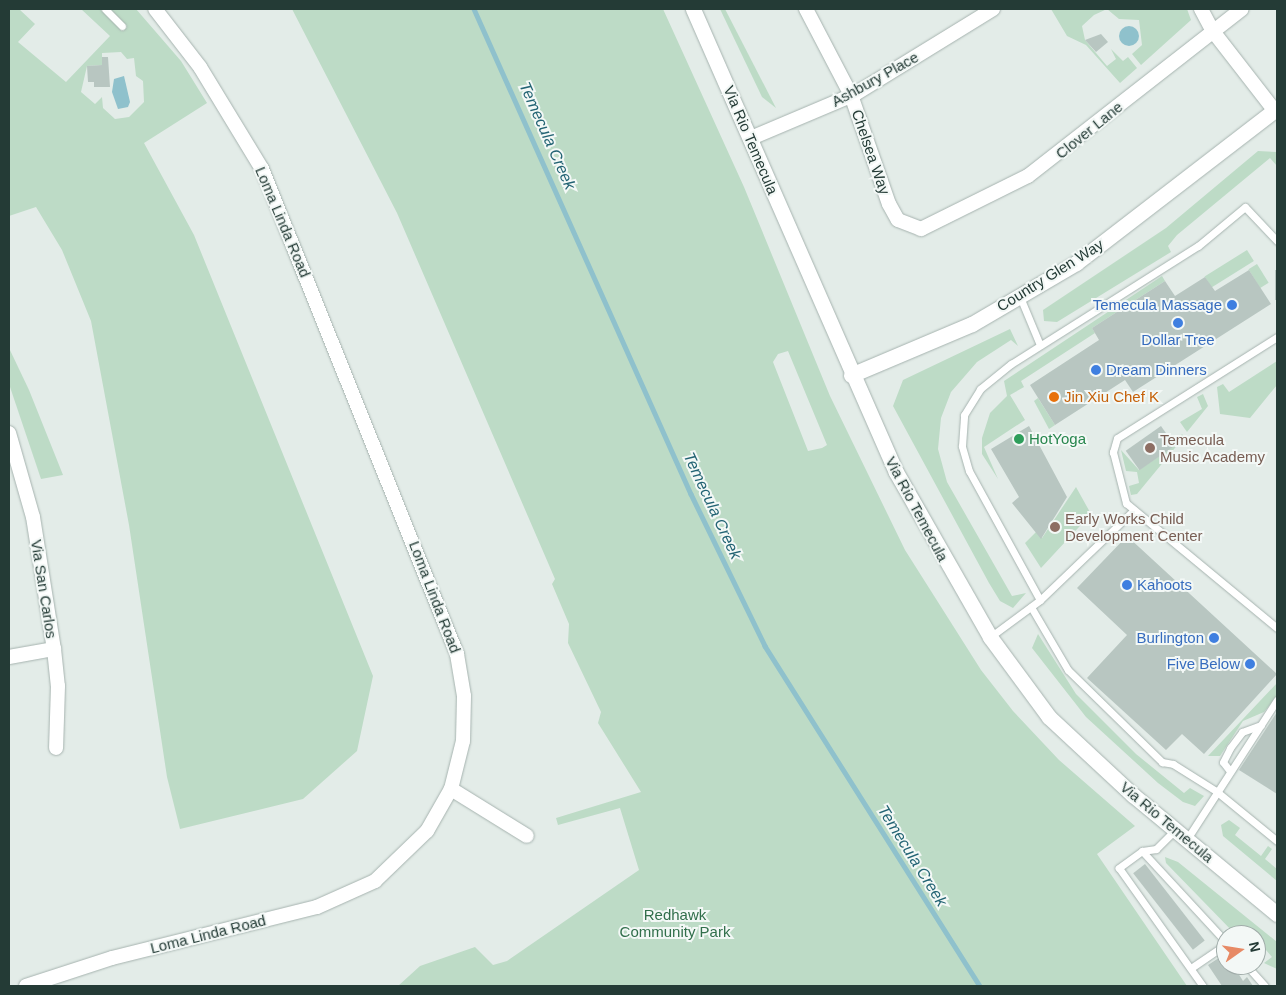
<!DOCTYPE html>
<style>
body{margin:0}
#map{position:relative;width:1286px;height:995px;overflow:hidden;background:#e3ece8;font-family:Helvetica,sans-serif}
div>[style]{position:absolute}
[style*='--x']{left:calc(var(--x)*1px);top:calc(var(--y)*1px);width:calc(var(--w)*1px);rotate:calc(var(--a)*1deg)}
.green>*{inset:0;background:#bddbc6;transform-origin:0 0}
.water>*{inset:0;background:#8fc1cc}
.round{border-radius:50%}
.stream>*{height:4.5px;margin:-2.25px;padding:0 2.25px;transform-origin:2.25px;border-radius:2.25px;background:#8fc1cc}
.building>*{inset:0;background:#b8c6c1;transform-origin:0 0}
.roads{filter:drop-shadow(0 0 1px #a6b3af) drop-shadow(0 0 1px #a6b3af)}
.lane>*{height:7px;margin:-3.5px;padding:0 3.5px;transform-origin:3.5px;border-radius:3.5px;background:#fff}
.street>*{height:14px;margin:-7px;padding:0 7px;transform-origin:7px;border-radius:7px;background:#fff}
.secondary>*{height:15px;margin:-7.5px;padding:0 7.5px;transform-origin:7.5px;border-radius:7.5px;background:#fff}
.dots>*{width:14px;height:14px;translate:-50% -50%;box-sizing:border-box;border:2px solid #f3f8f6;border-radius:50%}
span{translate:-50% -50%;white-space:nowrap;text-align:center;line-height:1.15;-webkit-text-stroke:4px #f3f8f6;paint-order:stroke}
.street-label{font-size:15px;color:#243b36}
.shop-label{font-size:15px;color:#366cbe}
.right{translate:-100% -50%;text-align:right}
.left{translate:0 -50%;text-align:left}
.food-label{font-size:15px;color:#c56008}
.leisure-label{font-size:15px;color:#27864d}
.education-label{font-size:15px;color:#785e54}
.park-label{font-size:15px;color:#316f4b}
.water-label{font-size:16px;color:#226373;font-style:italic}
.frame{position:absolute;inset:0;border:10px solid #243b36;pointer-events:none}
.north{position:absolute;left:1216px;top:925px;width:50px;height:50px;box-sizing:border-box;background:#f3f8f6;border:1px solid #a0aca9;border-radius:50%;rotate:77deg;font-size:14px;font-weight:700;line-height:20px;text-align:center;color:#243b36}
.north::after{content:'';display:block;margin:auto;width:18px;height:22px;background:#e78a65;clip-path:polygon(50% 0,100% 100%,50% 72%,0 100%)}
</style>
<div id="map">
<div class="green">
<i style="clip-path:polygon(evenodd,9px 9px,19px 9px,35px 24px,18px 42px,66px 82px,110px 36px,81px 9px,136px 9px,181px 61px,207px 103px,144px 143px,194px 235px,373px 676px,357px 751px,303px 799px,180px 829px,167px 777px,129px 525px,91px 321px,62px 250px,36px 207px,9px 216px,9px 9px,121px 52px,127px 59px,134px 58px,136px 76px,143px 81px,144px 102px,129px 117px,115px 119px,103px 108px,102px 97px,95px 104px,81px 92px,87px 66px,102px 65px,102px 53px,121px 52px)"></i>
<i style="clip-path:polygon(evenodd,292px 9px,663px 9px,744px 187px,830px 396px,905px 550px,981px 670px,1013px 711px,1059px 760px,1135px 826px,1097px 854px,1187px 986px,398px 986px,420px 966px,475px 947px,493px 965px,507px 961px,639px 870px,620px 808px,558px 825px,556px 818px,641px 792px,598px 723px,601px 712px,568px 643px,569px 624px,552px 584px,555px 579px,397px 213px,292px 9px,788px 351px,827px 445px,822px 448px,808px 451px,773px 362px,778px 354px,788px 351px)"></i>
<i style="clip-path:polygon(720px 9px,725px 9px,776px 108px,762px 97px)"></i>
<i style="clip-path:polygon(1051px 9px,1187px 9px,1191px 20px,1141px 65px,1132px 54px,1142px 45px,1139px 20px,1119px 19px,1107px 9px,1094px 15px,1082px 26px,1085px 40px,1107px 66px,1116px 59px,1111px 49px,1123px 61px,1128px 57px,1137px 68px,1120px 83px,1086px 45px,1067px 36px)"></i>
<i style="clip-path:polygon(1258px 151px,1277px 152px,1277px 166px,1270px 158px,1177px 235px,1168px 246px,1171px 252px,1057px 322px,1044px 321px,1043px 310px,1166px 228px)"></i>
<i style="left:1247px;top:250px;width:13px;height:50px;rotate:58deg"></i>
<i style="left:1257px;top:264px;width:22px;height:10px;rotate:58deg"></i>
<i style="clip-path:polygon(1162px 276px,1165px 281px,1092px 328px,1095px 333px,1021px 381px,1024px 387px,1010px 395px,1025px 420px,984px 447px,998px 479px,982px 454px,982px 438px,990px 413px,1007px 396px,1004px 381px)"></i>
<i style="clip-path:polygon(1010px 329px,1018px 346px,1011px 340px,977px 362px,951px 392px,941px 418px,938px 449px,947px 482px,1012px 596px,1026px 593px,1013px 608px,1000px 601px,989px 583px,893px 406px,903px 380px)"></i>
<i style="clip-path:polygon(9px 348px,29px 390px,63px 475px,41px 479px,9px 384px)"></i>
<i style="clip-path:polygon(1277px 361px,1277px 385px,1250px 418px,1220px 414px,1217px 387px,1223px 384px,1229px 392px)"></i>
<i style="clip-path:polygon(1203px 394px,1208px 406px,1187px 432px,1180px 422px,1202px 409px,1197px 397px)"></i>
<i style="clip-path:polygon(1038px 398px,1055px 425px,1049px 429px,1034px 401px)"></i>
<i style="clip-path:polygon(1182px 434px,1184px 437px,1137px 494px,1131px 495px,1129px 486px,1139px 483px,1137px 472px,1126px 471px,1121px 450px,1139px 470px,1174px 446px)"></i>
<i style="clip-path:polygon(1076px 487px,1091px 514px,1041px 568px,1025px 543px,1036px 532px,1042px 538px)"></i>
<i style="clip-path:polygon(1038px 634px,1076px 694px,1136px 754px,1184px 793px,1190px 788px,1204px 796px,1195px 806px,1183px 802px,1158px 783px,1086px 717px,1032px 648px)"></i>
<i style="clip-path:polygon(1277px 683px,1277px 696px,1264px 712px,1243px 721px,1220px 756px,1208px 756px)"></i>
<i style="clip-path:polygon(1229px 820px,1240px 828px,1235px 835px,1261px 856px,1268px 846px,1272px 849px,1265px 859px,1277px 869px,1277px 881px,1223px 836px,1221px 825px)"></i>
<i style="clip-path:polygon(1165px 857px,1178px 862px,1277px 942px,1277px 969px,1264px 963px,1272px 957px,1260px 943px,1256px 945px,1256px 935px,1236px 935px,1166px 863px)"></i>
</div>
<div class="water">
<i class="round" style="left:1119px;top:26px;width:20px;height:20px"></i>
<i style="clip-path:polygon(124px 76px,130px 102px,128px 107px,118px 109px,112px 92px,114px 79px)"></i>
</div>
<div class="stream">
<i style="--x:474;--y:9;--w:531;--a:65.9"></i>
<i style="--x:691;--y:494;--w:169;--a:64"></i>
<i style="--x:765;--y:646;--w:402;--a:57.7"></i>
</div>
<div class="building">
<i style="clip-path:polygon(1101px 34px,1108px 42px,1096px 52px,1085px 40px)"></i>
<i style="clip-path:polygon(102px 57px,108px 57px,110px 87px,94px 87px,94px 82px,88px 82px,87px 66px,102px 65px)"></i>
<i style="clip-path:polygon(1249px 270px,1271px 304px,1133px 392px,1125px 380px,1055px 425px,1030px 385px,1099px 340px,1092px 328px,1165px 281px,1175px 296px,1205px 277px,1215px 291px)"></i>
<i style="left:1275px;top:270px;width:2px;height:30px"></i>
<i style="clip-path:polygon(1029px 426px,1067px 497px,1041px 539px,1012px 503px,1019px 497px,991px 449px)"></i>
<i style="left:1161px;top:426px;width:24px;height:43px;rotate:55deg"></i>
<i style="clip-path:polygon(1127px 536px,1277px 674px,1204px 754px,1182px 734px,1166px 750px,1087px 678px,1127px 635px,1077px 588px)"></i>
<i style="clip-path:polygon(1277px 712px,1277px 794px,1239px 770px)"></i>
<i style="left:1145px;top:864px;width:97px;height:15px;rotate:52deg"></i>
<i style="clip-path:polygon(1225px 954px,1226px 965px,1233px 965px,1243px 981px,1247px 977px,1253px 986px,1222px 986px,1208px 965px)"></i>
</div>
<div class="roads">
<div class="lane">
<i style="--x:105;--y:9;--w:24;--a:45"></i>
<i style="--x:1020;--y:297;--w:52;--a:67.4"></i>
<i style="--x:1277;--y:337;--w:189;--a:147.7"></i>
<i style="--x:1117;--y:438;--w:15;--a:106"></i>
<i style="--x:1113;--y:452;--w:53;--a:75.7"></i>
<i style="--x:1126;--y:503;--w:196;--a:39.6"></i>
<i style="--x:1040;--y:600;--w:147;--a:-118.8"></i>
<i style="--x:969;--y:471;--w:26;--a:-106"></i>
<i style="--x:962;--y:446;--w:31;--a:-86"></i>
<i style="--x:964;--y:415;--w:31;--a:-58"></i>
<i style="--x:980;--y:389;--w:40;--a:-39"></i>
<i style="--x:1011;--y:364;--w:221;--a:-32.3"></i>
<i style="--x:1198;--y:246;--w:61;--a:-39.7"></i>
<i style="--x:1245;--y:207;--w:47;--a:46.7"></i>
<i style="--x:1031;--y:607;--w:73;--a:59.6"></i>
<i style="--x:1068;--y:670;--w:132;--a:44.4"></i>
<i style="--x:1162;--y:762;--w:11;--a:10"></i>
<i style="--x:1173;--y:764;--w:51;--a:32.1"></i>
<i style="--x:1216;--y:791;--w:79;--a:39.3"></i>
<i style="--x:990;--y:637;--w:62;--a:-36.5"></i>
<i style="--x:1040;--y:600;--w:130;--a:-43.8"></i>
<i style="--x:1230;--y:771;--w:11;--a:-128"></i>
<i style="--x:1223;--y:762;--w:16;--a:-63"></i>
<i style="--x:1230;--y:748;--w:20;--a:-53"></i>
<i style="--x:1242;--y:732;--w:20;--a:-20"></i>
<i style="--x:1175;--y:830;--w:27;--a:135"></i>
<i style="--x:1156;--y:849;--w:14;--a:172"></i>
<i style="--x:1142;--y:851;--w:29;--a:144"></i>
<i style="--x:1119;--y:868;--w:145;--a:54.6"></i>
<i style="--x:1187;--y:839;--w:166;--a:-57.1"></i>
<i style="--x:1142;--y:851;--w:124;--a:47.3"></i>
<i style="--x:1246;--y:965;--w:28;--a:48"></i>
<i style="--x:1191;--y:968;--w:42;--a:-34.4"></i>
</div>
<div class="street">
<i style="--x:806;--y:9;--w:97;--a:62.4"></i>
<i style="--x:851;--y:95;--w:115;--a:70.8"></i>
<i style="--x:889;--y:204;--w:18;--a:61"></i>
<i style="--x:898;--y:220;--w:25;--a:21"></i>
<i style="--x:921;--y:229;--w:119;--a:-26.4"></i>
<i style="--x:1028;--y:176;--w:271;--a:-38"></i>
<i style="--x:1201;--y:9;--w:24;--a:62"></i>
<i style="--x:1212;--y:30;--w:101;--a:52.2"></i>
<i style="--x:751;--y:138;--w:113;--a:-22.9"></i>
<i style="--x:855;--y:94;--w:162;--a:-31.6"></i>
<i style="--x:9;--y:433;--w:87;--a:74.1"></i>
<i style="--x:33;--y:517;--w:134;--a:81"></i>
<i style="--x:54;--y:649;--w:37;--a:84"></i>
<i style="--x:58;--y:686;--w:62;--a:91.8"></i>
<i style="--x:9;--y:657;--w:46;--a:-10.1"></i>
<i style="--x:451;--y:789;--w:89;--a:31.7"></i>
<i style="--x:26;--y:986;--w:90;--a:-18"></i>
<i style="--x:112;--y:958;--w:211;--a:-14"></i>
<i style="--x:317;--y:907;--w:64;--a:-24.1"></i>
<i style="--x:375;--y:881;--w:72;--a:-43.9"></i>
<i style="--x:427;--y:831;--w:48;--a:-60.3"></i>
<i style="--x:451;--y:789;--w:49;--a:-76"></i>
<i style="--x:463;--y:741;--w:45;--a:-88.7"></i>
<i style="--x:464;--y:696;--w:43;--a:-99.5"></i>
<i style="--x:457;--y:654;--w:523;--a:-111.9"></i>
<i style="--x:262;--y:169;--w:119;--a:-121.3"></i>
<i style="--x:200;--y:67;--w:73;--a:-127.8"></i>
</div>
<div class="secondary">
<i style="--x:693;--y:9;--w:506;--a:66.33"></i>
<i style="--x:896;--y:472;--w:190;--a:60.3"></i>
<i style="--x:990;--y:637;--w:99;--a:53.6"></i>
<i style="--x:1049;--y:717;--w:115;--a:42.9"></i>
<i style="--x:1133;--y:795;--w:187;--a:39.6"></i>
<i style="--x:851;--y:375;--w:131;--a:-22.9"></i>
<i style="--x:972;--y:324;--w:121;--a:-30.4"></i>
<i style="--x:1076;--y:263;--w:254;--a:-37.6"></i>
</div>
</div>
<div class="dots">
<i style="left:1232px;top:305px;background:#3f7fe0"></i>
<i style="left:1178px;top:323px;background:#3f7fe0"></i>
<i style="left:1096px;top:370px;background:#3f7fe0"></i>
<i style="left:1054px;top:397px;background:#e8710a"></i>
<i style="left:1019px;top:439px;background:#2e9e5b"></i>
<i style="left:1150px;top:448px;background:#8d6e63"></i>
<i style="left:1055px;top:527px;background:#8d6e63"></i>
<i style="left:1127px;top:585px;background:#3f7fe0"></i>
<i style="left:1214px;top:638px;background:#3f7fe0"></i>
<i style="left:1250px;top:664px;background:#3f7fe0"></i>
</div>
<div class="street-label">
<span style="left:875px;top:79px;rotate:-29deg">Ashbury Place</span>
<span style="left:1089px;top:130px;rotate:-39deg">Clover Lane</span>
<span style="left:751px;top:140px;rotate:67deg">Via Rio Temecula</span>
<span style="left:871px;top:152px;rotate:71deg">Chelsea Way</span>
<span style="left:283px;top:222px;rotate:67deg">Loma Linda Road</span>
<span style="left:1050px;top:275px;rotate:-32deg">Country Glen Way</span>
<span style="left:917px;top:509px;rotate:62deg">Via Rio Temecula</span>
<span style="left:44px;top:589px;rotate:81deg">Via San Carlos</span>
<span style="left:435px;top:597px;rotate:69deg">Loma Linda Road</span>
<span style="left:1167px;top:822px;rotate:40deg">Via Rio Temecula</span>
<span style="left:208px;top:934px;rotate:-14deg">Loma Linda Road</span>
</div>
<div class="shop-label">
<span class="right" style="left:1222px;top:305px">Temecula Massage</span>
<span style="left:1178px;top:340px">Dollar Tree</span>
<span class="left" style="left:1106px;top:370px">Dream Dinners</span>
<span class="left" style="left:1137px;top:585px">Kahoots</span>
<span class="right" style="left:1204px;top:638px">Burlington</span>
<span class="right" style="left:1240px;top:664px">Five Below</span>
</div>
<div class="food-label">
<span class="left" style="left:1064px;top:397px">Jin Xiu Chef K</span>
</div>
<div class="leisure-label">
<span class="left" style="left:1029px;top:439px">HotYoga</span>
</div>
<div class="education-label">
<span class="left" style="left:1160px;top:448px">Temecula<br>Music Academy</span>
<span class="left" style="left:1065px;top:527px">Early Works Child<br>Development Center</span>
</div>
<div class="park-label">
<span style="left:675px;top:923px">Redhawk<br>Community Park</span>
</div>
<div class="water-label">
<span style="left:547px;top:136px;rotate:66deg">Temecula Creek</span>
<span style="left:712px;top:506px;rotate:65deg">Temecula Creek</span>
<span style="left:912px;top:856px;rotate:58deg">Temecula Creek</span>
</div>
<div class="frame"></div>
<div class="north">N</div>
</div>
